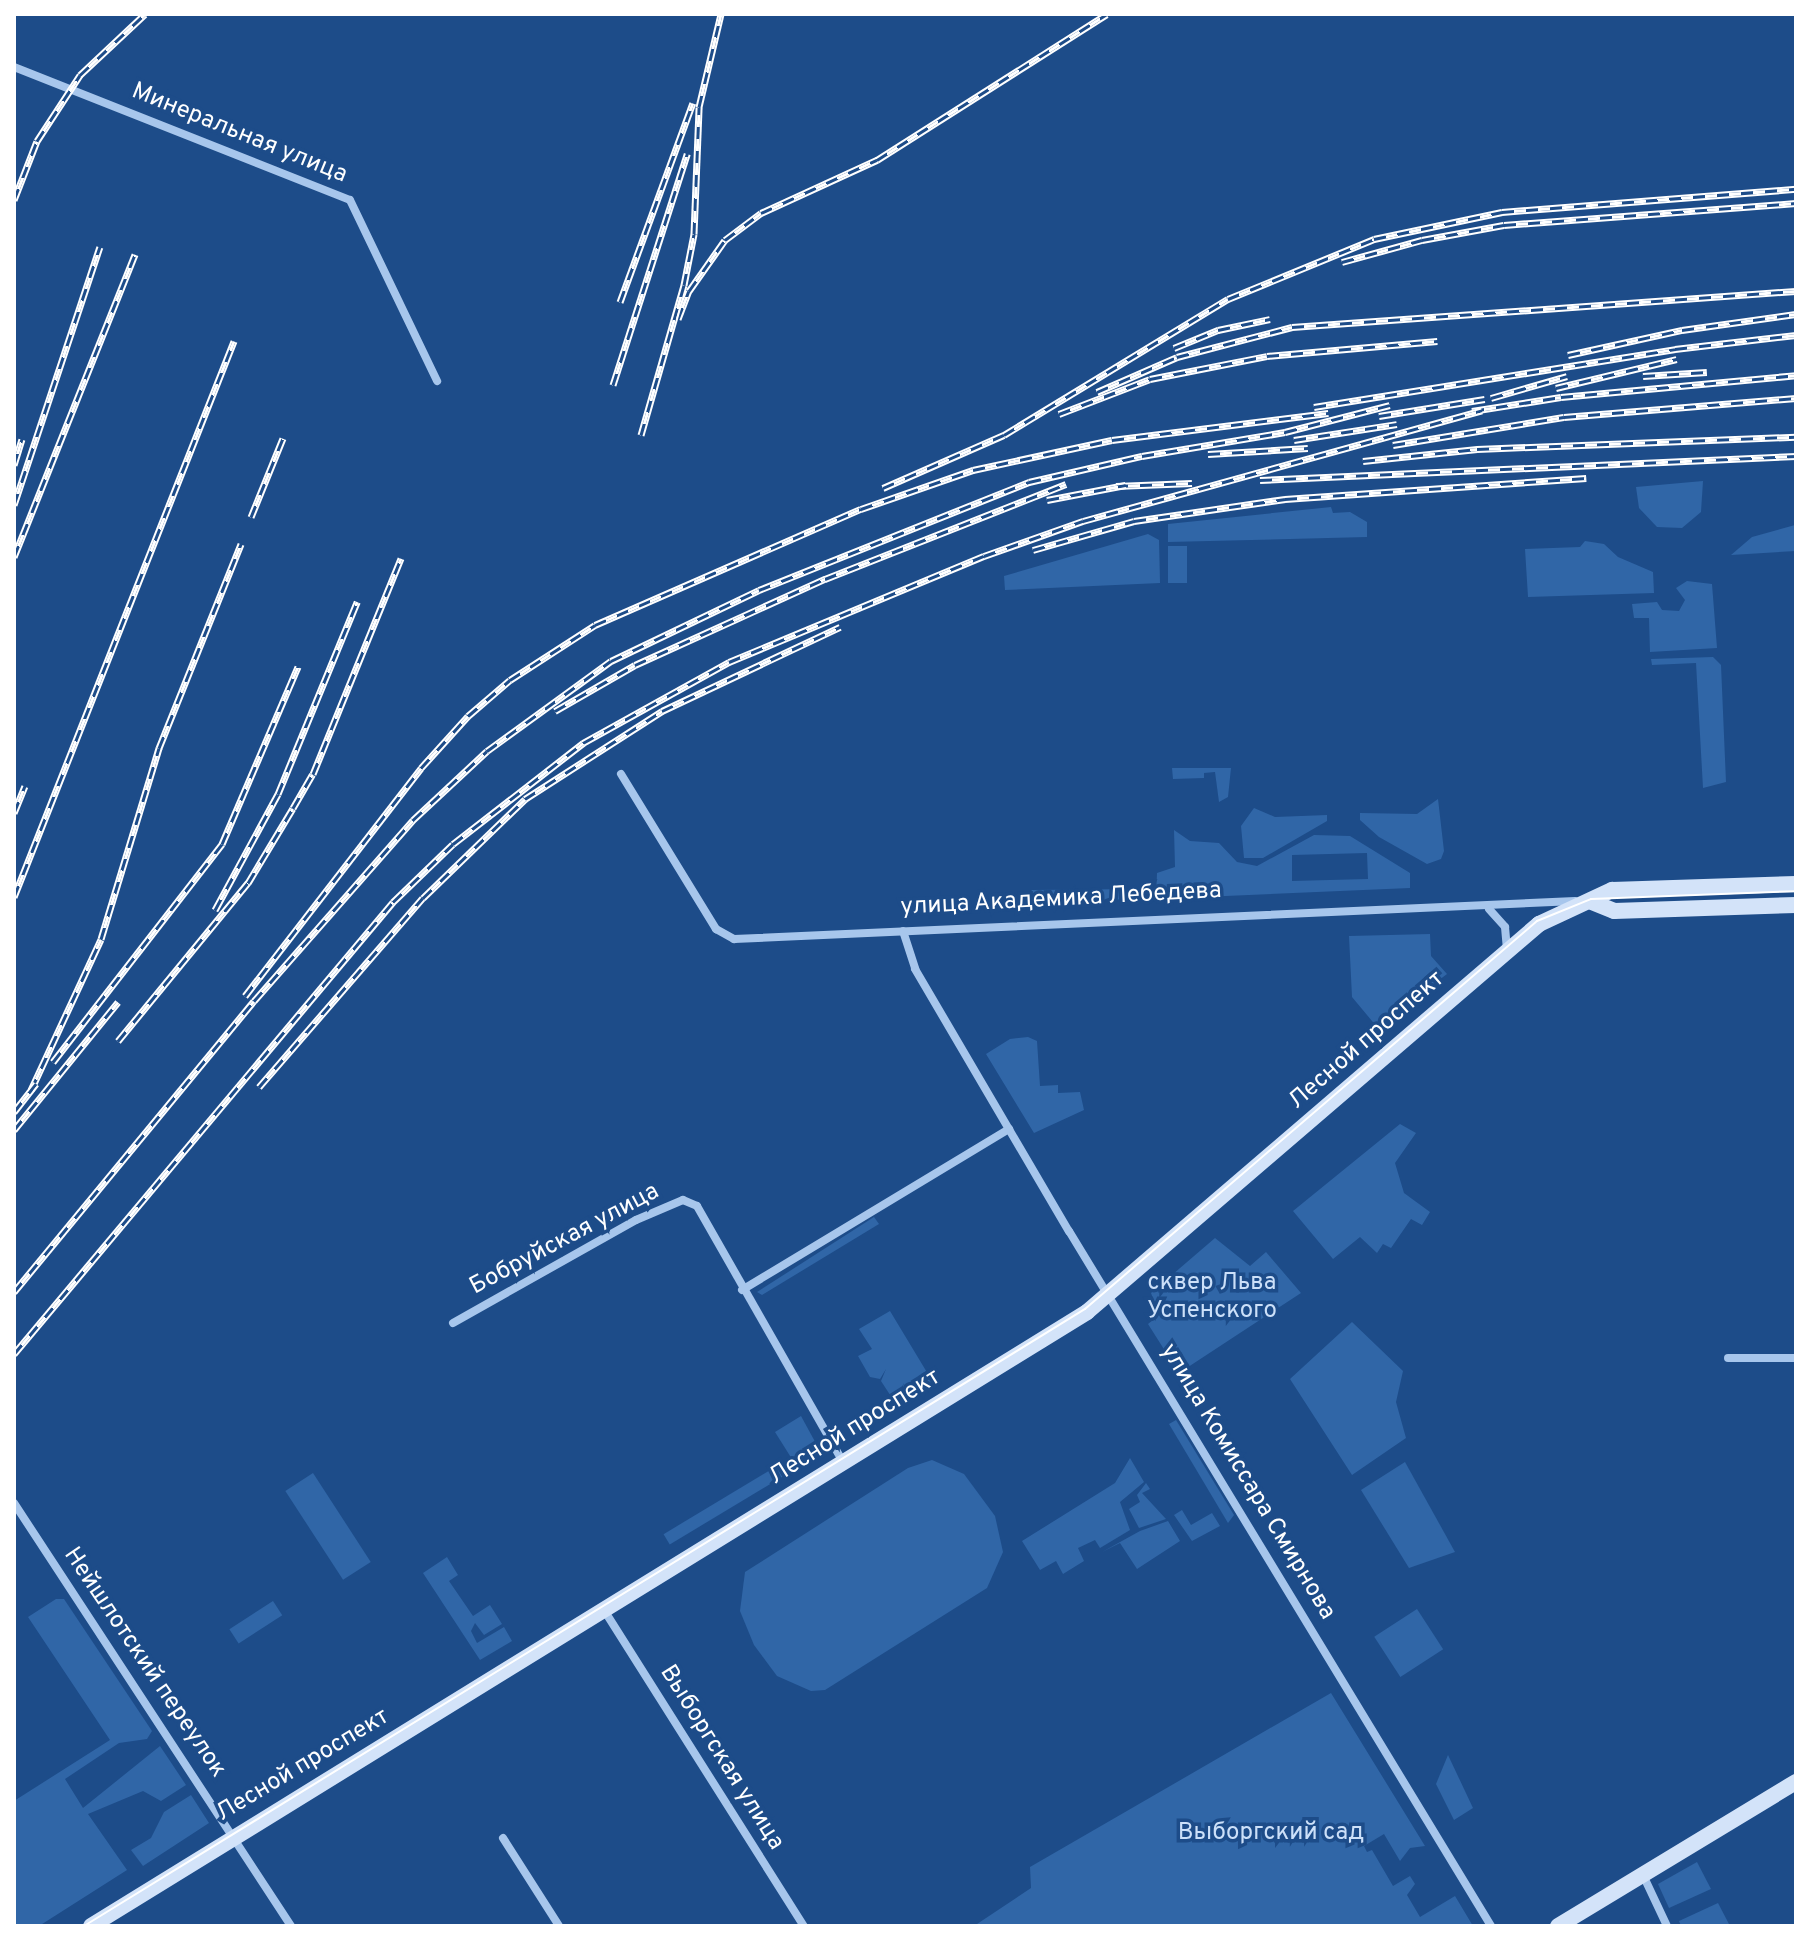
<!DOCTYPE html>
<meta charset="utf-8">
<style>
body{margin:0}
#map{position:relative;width:1810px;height:1940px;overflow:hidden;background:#1d4c89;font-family:Overpass,sans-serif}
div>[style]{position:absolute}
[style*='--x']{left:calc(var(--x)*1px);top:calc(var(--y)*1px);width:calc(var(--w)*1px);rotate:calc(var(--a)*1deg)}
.green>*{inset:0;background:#3066a7;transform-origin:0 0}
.street>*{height:8px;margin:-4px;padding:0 4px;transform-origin:4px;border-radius:4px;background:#a7c6ec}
.secondary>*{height:16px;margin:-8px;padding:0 8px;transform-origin:8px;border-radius:8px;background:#d3e3f9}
.tram>*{height:2px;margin:-1px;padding:0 1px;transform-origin:1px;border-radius:1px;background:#fff}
.rail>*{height:7px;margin-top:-3.5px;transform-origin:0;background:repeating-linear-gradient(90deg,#1d4c89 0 12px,#fff 0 24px);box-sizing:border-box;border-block:2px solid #fff}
span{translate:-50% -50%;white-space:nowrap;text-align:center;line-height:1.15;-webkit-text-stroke:7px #1d4c89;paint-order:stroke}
.street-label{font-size:24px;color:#fff}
.park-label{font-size:24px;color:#cce0f9}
.frame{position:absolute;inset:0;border:16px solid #fff;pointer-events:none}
</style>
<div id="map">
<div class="green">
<i style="clip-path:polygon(1703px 481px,1701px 512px,1682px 528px,1657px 527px,1639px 508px,1636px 487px)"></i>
<i style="clip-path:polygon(1331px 507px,1333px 513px,1350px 512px,1367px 522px,1367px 537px,1168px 542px,1168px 524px)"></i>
<i style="clip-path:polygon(1795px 525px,1796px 551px,1731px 555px,1752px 537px)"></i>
<i style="clip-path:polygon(1148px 534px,1159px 540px,1160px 583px,1005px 590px,1004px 576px)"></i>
<i style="clip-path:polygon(1585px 541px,1604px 544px,1618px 557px,1653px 572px,1654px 593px,1528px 597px,1525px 549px,1580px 547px)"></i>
<i style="left:1168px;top:546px;width:19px;height:37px"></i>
<i style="clip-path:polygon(1687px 581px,1712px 584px,1717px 648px,1650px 652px,1649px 618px,1634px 618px,1632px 604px,1657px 602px,1662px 610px,1679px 611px,1685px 600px,1676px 588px)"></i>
<i style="clip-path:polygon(1713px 657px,1721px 665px,1726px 782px,1703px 788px,1696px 663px,1652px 665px,1651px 659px)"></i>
<i style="clip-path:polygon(1172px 768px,1231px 768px,1228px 797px,1219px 802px,1215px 772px,1204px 773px,1204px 778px,1173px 779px)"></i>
<i style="clip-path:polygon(1438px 799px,1444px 851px,1441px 859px,1427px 864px,1379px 837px,1360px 820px,1360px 813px,1417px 814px)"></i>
<i style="clip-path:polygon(1254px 808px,1275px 817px,1327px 815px,1327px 821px,1263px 858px,1244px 858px,1241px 826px)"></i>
<i style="clip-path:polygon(evenodd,1174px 830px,1190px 841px,1219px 843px,1237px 862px,1257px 866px,1314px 835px,1350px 836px,1410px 873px,1410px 888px,1156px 899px,1157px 873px,1175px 867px,1174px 830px,1367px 853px,1368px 879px,1292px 881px,1292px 855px,1367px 853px)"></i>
<i style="clip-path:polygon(1140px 889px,1141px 894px,1134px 899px,1035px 902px,1029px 895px,1032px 890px)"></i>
<i style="clip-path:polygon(1430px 934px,1431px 956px,1447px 974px,1377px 1027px,1352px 997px,1349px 936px)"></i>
<i style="clip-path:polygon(1028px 1037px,1037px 1041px,1040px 1086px,1058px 1085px,1058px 1093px,1080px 1092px,1084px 1110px,1034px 1133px,986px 1054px,1010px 1039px)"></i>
<i style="clip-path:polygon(1400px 1124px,1416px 1133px,1395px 1163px,1404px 1193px,1430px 1212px,1422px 1225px,1411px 1219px,1391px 1248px,1383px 1244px,1377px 1253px,1360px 1237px,1333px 1259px,1293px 1211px)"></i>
<i style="clip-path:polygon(874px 1217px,879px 1224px,762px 1295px,757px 1292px)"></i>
<i style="clip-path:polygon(1215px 1238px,1250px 1266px,1266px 1252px,1301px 1293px,1179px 1373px,1148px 1324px,1159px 1315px,1151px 1293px)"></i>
<i style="clip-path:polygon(890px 1311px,934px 1384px,897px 1406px,904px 1383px,894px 1401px,881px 1381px,886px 1369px,880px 1379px,870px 1377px,858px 1356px,872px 1349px,859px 1329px)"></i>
<i style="clip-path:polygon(1352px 1322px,1403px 1371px,1396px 1402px,1406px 1438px,1352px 1475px,1290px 1379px)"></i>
<i style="clip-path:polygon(801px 1416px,819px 1449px,797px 1467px,775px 1432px)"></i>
<i style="clip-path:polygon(1176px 1420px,1234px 1515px,1228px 1523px,1169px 1424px)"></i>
<i style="clip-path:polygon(1130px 1458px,1144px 1482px,1120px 1502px,1130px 1530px,1100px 1548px,1095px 1540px,1078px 1548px,1084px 1561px,1063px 1574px,1056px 1561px,1040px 1570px,1022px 1541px,1115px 1483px)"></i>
<i style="left:787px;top:1460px;width:12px;height:144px;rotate:59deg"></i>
<i style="clip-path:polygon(932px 1460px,964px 1474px,995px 1516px,1003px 1552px,987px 1588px,825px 1690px,811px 1691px,777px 1676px,754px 1645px,740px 1611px,745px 1572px,908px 1468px)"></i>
<i style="clip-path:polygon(1405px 1462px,1455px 1552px,1409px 1568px,1361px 1490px)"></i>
<i style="left:313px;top:1473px;width:106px;height:33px;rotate:57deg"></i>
<i style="clip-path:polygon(1146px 1483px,1150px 1489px,1142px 1493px,1166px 1519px,1139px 1528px,1129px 1509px,1140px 1502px,1137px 1495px)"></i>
<i style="clip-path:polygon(1182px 1510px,1191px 1525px,1212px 1513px,1220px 1526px,1192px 1541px,1174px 1515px)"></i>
<i style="clip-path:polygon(1168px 1521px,1180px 1541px,1137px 1569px,1120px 1543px,1102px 1552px,1140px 1531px)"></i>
<i style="clip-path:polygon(447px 1557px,458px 1575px,449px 1581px,473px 1616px,490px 1605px,502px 1624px,484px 1635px,475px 1623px,471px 1631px,477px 1643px,504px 1627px,512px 1641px,480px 1660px,423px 1573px)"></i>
<i style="clip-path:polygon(56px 1599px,64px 1599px,152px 1731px,147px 1739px,119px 1743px,65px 1779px,83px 1808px,160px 1746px,186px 1785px,161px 1801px,143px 1791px,88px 1814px,127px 1870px,39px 1926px,14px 1926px,14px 1801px,110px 1740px,28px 1617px)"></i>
<i style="left:273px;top:1601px;width:17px;height:52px;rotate:57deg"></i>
<i style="left:1417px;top:1609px;width:48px;height:51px;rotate:57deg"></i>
<i style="clip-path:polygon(1331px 1693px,1425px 1846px,1410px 1848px,1400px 1861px,1384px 1834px,1364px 1846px,1367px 1852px,1372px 1850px,1393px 1886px,1410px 1876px,1415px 1884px,1407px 1895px,1420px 1917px,1455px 1896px,1473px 1926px,974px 1926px,1031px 1888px,1030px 1867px)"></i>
<i style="clip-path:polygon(1448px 1755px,1473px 1808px,1454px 1820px,1436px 1784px)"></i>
<i style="clip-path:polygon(191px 1795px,209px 1823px,143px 1866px,131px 1850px,151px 1838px,164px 1812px)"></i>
<i style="clip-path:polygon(1697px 1862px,1711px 1889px,1669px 1908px,1658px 1884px)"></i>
<i style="clip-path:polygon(1718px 1903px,1730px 1926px,1681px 1926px,1679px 1921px)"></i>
</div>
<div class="street">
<i style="--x:14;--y:67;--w:361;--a:21.6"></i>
<i style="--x:350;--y:200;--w:201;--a:64.3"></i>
<i style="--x:621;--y:774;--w:182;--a:58.5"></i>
<i style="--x:716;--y:929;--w:21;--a:29"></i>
<i style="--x:734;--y:939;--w:842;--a:-2.59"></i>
<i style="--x:1489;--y:909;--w:24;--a:48"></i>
<i style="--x:1505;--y:927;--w:21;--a:85"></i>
<i style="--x:903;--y:931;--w:40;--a:72"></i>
<i style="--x:915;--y:969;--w:304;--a:59.6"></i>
<i style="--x:1069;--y:1231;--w:813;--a:58.73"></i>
<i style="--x:742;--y:1290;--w:312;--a:-31.1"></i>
<i style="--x:453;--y:1323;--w:210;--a:-29.4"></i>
<i style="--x:636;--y:1220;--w:51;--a:-23.1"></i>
<i style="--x:683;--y:1200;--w:15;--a:23"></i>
<i style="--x:697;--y:1206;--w:295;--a:60.3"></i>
<i style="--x:1728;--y:1358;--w:68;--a:0"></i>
<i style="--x:14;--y:1503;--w:506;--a:56.78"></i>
<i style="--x:604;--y:1610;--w:374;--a:57.7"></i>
<i style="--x:503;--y:1838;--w:104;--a:57.5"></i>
<i style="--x:1643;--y:1875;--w:56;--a:64.8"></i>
</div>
<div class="secondary">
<i style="--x:1592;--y:902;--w:24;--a:22"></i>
<i style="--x:1614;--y:911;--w:182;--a:-1.9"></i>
<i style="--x:91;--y:1926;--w:1170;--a:-31.65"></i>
<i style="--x:1087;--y:1312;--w:596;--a:-40.64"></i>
<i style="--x:1539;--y:924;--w:81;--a:-25"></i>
<i style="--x:1612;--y:890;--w:184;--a:-1.9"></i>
<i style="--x:1558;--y:1926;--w:278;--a:-31.2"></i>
</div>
<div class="tram">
<i style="--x:84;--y:1926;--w:1176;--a:-31.65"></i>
<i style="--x:1085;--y:1309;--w:596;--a:-40.64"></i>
<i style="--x:1537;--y:921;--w:58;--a:-22.2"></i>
<i style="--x:1591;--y:899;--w:205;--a:-2.2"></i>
</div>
<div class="rail">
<i style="--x:14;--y:200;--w:63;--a:-68.7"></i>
<i style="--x:37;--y:141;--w:79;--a:-56.9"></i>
<i style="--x:80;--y:75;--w:89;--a:-43.2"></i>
<i style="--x:1342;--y:262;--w:83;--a:-15.4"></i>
<i style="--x:1422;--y:240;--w:83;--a:-10.4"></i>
<i style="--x:1504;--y:225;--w:293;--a:-4.3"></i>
<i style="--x:620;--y:302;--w:212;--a:-69.9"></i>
<i style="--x:678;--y:319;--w:30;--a:-69"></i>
<i style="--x:689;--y:291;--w:62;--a:-54.8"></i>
<i style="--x:725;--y:240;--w:45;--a:-36.9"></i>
<i style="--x:761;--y:213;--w:128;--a:-24.6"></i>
<i style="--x:877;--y:160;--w:272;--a:-32.4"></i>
<i style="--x:1174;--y:348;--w:48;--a:-22.2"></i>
<i style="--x:1218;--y:330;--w:53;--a:-11.9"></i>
<i style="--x:1568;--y:355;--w:117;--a:-12.4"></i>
<i style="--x:1682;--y:330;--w:115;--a:-8"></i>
<i style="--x:1643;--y:376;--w:64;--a:-3.6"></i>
<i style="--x:613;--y:385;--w:243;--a:-72.2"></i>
<i style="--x:1556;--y:388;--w:124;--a:-13.5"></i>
<i style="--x:1097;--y:392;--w:87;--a:-23.6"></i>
<i style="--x:1177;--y:357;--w:119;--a:-14.6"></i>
<i style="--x:1292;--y:327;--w:505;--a:-4.09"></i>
<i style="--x:1491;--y:398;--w:79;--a:-16.1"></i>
<i style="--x:1314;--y:407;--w:366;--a:-9.1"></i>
<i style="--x:1675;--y:349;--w:122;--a:-6.6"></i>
<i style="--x:1472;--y:411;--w:90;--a:-8.9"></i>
<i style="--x:1561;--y:397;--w:236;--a:-5.3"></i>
<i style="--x:1059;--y:414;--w:97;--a:-21"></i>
<i style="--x:1150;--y:379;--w:119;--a:-11.1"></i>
<i style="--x:1267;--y:356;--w:171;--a:-5"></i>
<i style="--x:1379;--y:416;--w:107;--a:-9.1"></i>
<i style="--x:641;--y:435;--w:156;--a:-74"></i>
<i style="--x:684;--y:285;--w:52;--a:-78.9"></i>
<i style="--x:694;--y:234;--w:127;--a:-87.7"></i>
<i style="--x:699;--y:107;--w:96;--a:-76.7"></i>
<i style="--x:1294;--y:440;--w:104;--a:-8.8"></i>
<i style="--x:1393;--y:445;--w:173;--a:-9.3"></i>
<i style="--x:1564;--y:417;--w:233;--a:-4.7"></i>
<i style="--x:1208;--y:454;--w:100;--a:-3.4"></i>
<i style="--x:1363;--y:461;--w:115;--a:-6"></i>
<i style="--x:1477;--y:449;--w:319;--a:-2.2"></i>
<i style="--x:14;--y:465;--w:27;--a:-73"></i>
<i style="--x:1260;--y:480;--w:537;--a:-2.56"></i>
<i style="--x:1116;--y:486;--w:76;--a:-2.3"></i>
<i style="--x:883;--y:488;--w:132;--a:-23.7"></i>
<i style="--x:1004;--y:435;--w:262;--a:-31.3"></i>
<i style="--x:1228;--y:299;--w:158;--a:-22.3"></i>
<i style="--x:1374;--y:239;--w:131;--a:-11.9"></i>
<i style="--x:1502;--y:212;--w:295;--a:-4.5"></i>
<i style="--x:1047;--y:500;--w:80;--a:-10.8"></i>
<i style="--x:14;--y:505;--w:272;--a:-71.6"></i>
<i style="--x:251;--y:517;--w:85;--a:-67.9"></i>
<i style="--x:1033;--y:550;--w:105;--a:-16"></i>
<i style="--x:1134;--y:521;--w:153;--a:-8.3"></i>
<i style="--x:1285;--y:499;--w:302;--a:-4"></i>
<i style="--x:14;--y:557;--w:326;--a:-68.2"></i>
<i style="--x:555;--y:711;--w:92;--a:-29.9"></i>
<i style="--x:635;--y:665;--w:209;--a:-24.4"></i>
<i style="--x:825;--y:579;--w:259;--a:-21.5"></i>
<i style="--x:14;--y:813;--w:29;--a:-68"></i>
<i style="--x:14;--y:897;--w:598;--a:-68.41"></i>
<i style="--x:215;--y:910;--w:132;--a:-61.5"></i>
<i style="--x:278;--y:794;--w:208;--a:-67.6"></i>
<i style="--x:245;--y:996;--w:288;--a:-52.3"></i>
<i style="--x:421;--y:768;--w:70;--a:-47.9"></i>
<i style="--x:468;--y:716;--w:55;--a:-40.6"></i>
<i style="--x:510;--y:680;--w:101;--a:-32.9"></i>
<i style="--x:595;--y:625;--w:290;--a:-23.6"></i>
<i style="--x:861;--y:509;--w:119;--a:-19.2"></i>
<i style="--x:973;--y:470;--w:142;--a:-12.2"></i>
<i style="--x:1112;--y:440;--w:218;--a:-7.1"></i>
<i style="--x:118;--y:1041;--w:205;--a:-50.6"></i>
<i style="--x:248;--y:883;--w:87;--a:-59"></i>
<i style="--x:293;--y:808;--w:39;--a:-60"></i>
<i style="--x:313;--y:774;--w:233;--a:-67.8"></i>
<i style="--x:53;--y:1062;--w:276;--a:-52.2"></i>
<i style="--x:222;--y:844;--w:193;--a:-66.8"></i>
<i style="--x:259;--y:1087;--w:250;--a:-49.1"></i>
<i style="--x:423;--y:898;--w:142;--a:-44.1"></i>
<i style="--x:525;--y:799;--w:163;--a:-32.7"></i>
<i style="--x:662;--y:711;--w:197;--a:-25.3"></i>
<i style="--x:31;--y:1090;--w:166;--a:-65.1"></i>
<i style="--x:101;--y:939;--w:200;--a:-73.1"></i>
<i style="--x:159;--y:748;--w:220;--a:-68.1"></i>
<i style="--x:14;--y:1112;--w:36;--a:-52"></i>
<i style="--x:14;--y:1130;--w:165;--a:-50.9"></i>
<i style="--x:14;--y:1292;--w:377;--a:-50.5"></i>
<i style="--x:254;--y:1001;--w:241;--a:-48.7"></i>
<i style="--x:413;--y:820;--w:101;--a:-43"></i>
<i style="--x:487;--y:751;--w:153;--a:-36"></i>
<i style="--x:611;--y:661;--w:164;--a:-25.6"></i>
<i style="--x:759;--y:590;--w:291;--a:-21.8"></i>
<i style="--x:1029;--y:482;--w:116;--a:-13"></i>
<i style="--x:1142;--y:456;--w:145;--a:-9.5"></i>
<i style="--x:1285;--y:432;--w:108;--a:-14.4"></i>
<i style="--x:14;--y:1354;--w:590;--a:-50.02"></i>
<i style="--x:393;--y:902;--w:83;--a:-44"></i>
<i style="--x:453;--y:844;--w:165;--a:-37.8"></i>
<i style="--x:583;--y:743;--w:167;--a:-29"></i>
<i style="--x:729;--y:662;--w:276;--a:-22.6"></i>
<i style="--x:984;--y:556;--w:105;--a:-19.5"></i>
<i style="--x:1083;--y:521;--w:414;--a:-15.5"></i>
</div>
<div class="street-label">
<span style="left:239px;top:134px;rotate:22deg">Минеральная улица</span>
<span style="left:1061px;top:900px;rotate:-3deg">улица Академика Лебедева</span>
<span style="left:1367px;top:1041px;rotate:-41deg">Лесной проспект</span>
<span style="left:565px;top:1240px;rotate:-28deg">Бобруйская улица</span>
<span style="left:855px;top:1428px;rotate:-32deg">Лесной проспект</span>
<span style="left:1247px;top:1482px;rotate:59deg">улица Комиссара Смирнова</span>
<span style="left:144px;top:1663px;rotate:56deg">Нейшлотский переулок</span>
<span style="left:721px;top:1758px;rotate:58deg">Выборгская улица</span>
<span style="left:303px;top:1766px;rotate:-31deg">Лесной проспект</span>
</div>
<div class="park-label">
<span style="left:1212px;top:1298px">сквер Льва<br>Успенского</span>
<span style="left:1271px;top:1834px">Выборгский сад</span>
</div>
<div class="frame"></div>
</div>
